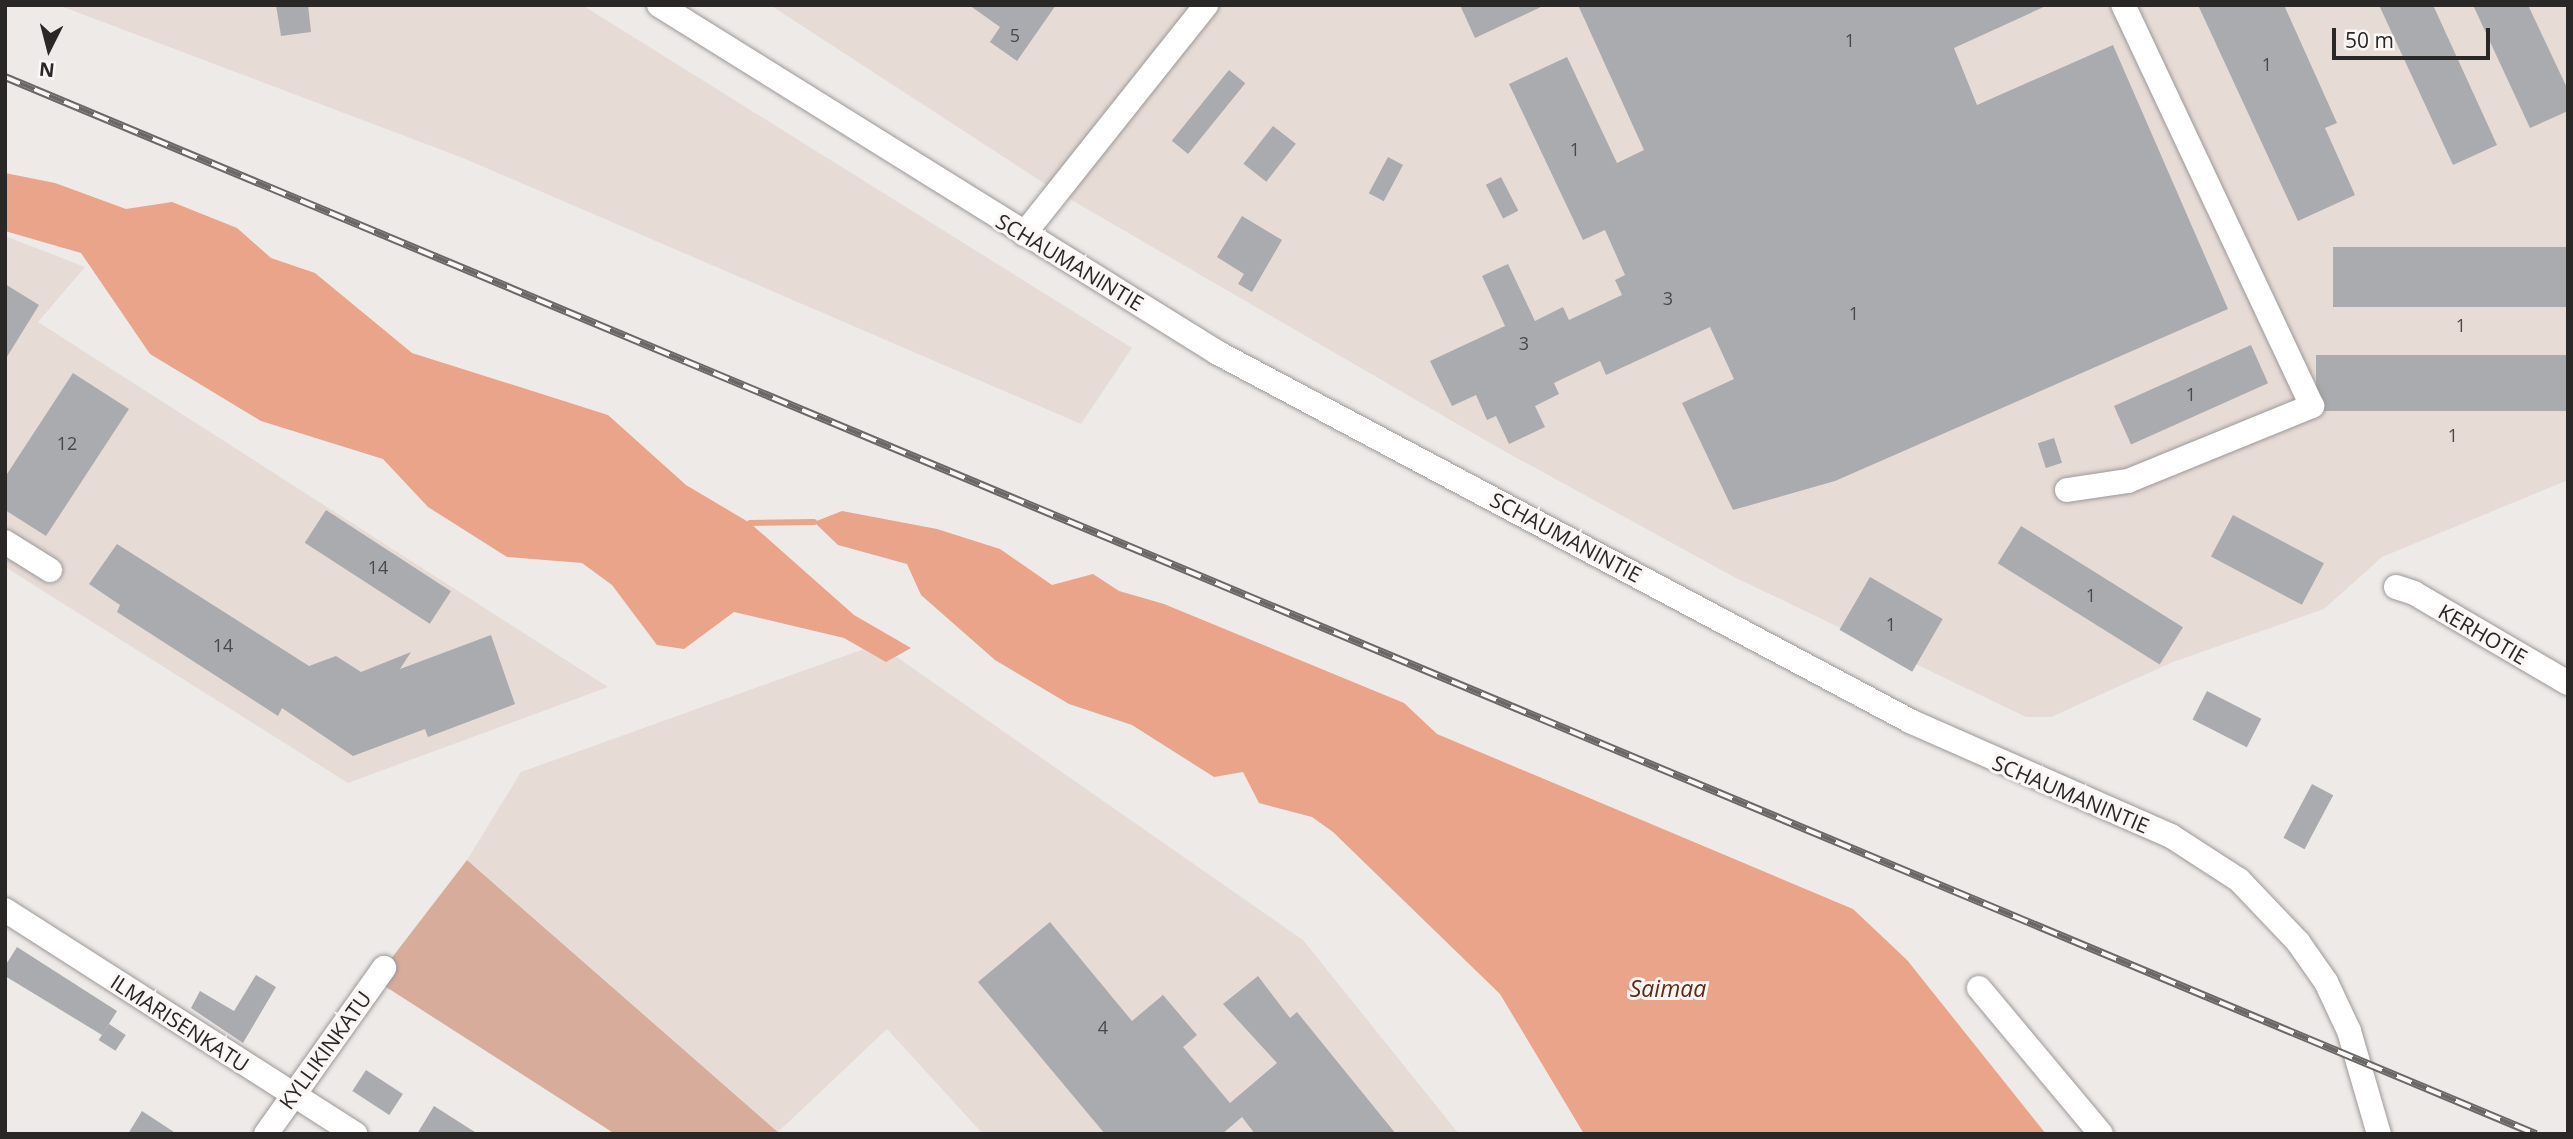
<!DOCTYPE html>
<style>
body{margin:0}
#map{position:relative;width:2573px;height:1139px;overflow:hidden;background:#eeeae8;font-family:"Open Sans",sans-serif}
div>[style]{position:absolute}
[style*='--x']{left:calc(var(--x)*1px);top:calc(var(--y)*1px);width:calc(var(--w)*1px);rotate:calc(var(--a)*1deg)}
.built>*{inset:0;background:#e7dbd6}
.green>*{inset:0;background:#d8ac9b}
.water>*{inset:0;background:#e9a48a}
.stream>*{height:6px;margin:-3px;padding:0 3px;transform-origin:3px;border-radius:3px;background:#e9a48a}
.building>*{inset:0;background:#aaabae;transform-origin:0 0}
.roads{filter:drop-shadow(0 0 2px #9c9998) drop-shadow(0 0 2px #9c9998)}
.minor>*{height:24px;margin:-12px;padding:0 12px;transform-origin:12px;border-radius:12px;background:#fff}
.rail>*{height:8px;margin-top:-4px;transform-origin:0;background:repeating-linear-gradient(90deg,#fbf7f6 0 16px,#6a6867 0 32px);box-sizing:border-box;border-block:2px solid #6a6867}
span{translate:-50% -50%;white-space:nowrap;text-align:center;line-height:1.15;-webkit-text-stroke:6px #fbf7f6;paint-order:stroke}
.number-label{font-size:18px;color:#494949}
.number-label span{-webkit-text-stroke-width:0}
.street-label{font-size:21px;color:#292827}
.water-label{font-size:23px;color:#66280e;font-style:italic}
.frame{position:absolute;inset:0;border:7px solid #292827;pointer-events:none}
.north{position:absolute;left:14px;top:14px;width:70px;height:70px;-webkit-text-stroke:5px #fbf7f6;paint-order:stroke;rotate:186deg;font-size:19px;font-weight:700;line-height:28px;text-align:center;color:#292827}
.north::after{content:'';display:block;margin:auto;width:24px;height:32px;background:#292827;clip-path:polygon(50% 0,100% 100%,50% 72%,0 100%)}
.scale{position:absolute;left:2332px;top:28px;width:158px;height:32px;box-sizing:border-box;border:4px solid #292827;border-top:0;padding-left:9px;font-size:21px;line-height:24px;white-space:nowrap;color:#292827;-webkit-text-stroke:5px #fbf7f6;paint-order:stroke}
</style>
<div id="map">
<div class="built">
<i style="clip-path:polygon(58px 5px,582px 5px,1132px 348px,1081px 424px,463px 158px)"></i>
<i style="clip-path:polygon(770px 5px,2568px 5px,2568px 480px,2382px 557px,2324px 609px,2173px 662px,2051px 717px,2026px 717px,1734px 577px,1497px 447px,1056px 191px)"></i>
<i style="clip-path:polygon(5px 236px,85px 267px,38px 322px,608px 687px,348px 783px,5px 567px)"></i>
<i style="clip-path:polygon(878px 644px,1303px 940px,1459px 1134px,983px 1134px,887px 1029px,778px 1132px,467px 860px,521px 772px)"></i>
</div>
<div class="green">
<i style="clip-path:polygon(467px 860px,780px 1134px,615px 1134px,383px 985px,384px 968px)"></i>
</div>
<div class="water">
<i style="clip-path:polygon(5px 173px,55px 183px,126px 209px,172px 202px,237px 228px,271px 258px,315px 273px,412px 353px,608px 415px,686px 485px,750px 523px,854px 615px,911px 648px,886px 662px,844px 638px,734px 612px,684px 649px,657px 645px,612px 585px,582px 563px,507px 557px,428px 507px,383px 459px,261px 421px,150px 354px,81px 253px,5px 231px)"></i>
<i style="clip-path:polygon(842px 511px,937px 529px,1000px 549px,1052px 585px,1093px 574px,1119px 591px,1164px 604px,1404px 703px,1437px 734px,1853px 909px,1907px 960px,2046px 1134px,1584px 1134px,1500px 994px,1333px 832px,1312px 817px,1259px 803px,1243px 772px,1214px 777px,1132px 725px,1069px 704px,995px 660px,921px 595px,907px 564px,838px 545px,814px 522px)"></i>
</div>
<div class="stream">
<i style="--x:750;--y:523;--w:64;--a:-0.9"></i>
</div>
<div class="building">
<i style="clip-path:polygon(276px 5px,308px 5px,311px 32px,281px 36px)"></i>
<i style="clip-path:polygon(969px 5px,1056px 5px,1017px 61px,990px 42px,1000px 27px)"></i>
<i style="clip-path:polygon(1460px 5px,1545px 5px,1475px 38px)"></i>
<i style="clip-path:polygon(1578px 5px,2048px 5px,1954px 48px,1977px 105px,2113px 45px,2228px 309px,1835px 481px,1733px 510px,1682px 403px,1734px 379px,1710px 327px,1606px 375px,1600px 361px,1554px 383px,1559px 394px,1535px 406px,1545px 427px,1509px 444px,1496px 416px,1487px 420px,1476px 395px,1452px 406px,1430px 361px,1505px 326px,1482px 276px,1508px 264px,1535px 321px,1563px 307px,1569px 320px,1622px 295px,1615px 280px,1625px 275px,1605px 230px,1583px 240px,1509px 84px,1567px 57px,1617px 163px,1644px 150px)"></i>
<i style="clip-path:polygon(2198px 5px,2284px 5px,2337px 123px,2325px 128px,2355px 195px,2298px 221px)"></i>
<i style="clip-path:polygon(2379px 5px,2433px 5px,2497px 145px,2453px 165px)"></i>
<i style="clip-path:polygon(2473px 5px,2528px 5px,2568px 90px,2568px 111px,2530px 128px)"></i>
<i style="left:1229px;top:70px;width:21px;height:91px;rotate:39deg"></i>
<i style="left:1273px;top:126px;width:29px;height:48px;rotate:38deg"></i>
<i style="left:1388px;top:157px;width:17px;height:41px;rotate:28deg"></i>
<i style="left:1501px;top:177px;width:38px;height:17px;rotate:63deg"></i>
<i style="clip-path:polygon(1242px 216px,1282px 240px,1252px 292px,1238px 284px,1244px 274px,1217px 257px)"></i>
<i style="left:2568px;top:247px;width:60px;height:235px;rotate:90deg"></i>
<i style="clip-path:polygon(5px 284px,39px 305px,5px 360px)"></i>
<i style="left:2251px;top:345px;width:42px;height:150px;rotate:66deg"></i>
<i style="left:2568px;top:355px;width:56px;height:252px;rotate:90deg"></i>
<i style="clip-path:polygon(73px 373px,129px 409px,46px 536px,5px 510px,5px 477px)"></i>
<i style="left:2054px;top:438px;width:26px;height:17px;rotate:72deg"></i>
<i style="left:326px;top:510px;width:149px;height:39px;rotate:33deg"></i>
<i style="left:2233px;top:515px;width:103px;height:47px;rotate:28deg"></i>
<i style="left:2021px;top:526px;width:191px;height:44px;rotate:32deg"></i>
<i style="clip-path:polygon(117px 544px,309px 666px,336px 656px,361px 672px,411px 652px,400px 669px,491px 635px,515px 704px,428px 737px,425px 729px,353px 756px,282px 708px,278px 716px,117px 612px,120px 605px,89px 584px)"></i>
<i style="left:1870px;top:577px;width:84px;height:61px;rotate:30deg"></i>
<i style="left:2207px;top:691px;width:61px;height:32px;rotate:27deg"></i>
<i style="left:2312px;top:784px;width:24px;height:61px;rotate:28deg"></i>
<i style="clip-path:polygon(1050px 922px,1132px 1021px,1163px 995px,1197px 1035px,1183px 1047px,1230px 1103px,1277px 1063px,1223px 1004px,1258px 976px,1290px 1018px,1297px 1012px,1396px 1134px,1255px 1134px,1242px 1117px,1222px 1134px,1105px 1134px,978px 982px)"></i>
<i style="clip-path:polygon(17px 947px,117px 1011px,102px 1035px,5px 976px,5px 966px)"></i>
<i style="clip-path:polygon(256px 975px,276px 987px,243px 1043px,191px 1008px,200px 991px,234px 1011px)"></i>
<i style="left:109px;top:1024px;width:20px;height:19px;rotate:33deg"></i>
<i style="left:366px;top:1070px;width:44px;height:25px;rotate:33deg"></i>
<i style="clip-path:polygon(434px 1106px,478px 1134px,417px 1134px)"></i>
<i style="clip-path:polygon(142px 1111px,177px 1134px,128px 1134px)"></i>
</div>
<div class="roads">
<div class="minor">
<i style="--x:659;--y:5;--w:658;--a:31.9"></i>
<i style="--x:1218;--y:353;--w:784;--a:28"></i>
<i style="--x:1910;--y:721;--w:285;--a:23.8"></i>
<i style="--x:2171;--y:836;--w:81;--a:32.9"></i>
<i style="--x:2239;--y:880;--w:86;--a:46.4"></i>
<i style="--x:2298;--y:942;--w:49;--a:55"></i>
<i style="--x:2326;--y:982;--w:54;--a:64.9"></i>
<i style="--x:2349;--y:1031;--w:107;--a:73.8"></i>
<i style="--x:1024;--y:234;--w:293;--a:-51.5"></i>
<i style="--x:2067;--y:490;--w:62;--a:-8.4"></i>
<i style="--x:2128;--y:481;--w:199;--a:-22.2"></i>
<i style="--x:2312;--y:406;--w:443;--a:-115.2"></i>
<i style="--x:5;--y:542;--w:53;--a:31.9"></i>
<i style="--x:2396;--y:587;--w:19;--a:18"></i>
<i style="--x:2414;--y:593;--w:178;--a:30.3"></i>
<i style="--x:5;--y:910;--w:416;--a:32.6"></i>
<i style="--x:1979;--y:988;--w:190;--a:50.1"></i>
<i style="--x:266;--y:1134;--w:204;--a:-54.6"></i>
</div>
</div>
<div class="rail">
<i style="--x:5;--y:77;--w:2743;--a:22.67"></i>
</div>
<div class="number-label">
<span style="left:1015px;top:35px">5</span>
<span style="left:1850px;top:40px">1</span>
<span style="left:2267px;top:64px">1</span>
<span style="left:1575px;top:149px">1</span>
<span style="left:1668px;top:298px">3</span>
<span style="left:1854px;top:313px">1</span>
<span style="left:2461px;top:325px">1</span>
<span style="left:1524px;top:343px">3</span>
<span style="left:2191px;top:394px">1</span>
<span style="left:2453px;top:435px">1</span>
<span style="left:67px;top:443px">12</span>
<span style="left:378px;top:567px">14</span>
<span style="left:2091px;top:595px">1</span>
<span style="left:1891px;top:624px">1</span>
<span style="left:223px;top:645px">14</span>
<span style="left:1103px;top:1027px">4</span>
</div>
<div class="street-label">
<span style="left:1070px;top:262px;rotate:31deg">SCHAUMANINTIE</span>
<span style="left:1566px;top:537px;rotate:28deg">SCHAUMANINTIE</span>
<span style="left:2483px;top:634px;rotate:30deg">KERHOTIE</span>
<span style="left:2071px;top:794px;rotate:23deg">SCHAUMANINTIE</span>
<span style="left:180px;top:1023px;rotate:33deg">ILMARISENKATU</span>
<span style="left:325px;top:1050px;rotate:-54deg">KYLLIKINKATU</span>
</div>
<div class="water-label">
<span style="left:1668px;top:988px">Saimaa</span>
</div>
<div class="frame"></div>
<div class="north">N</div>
<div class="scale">50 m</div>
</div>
